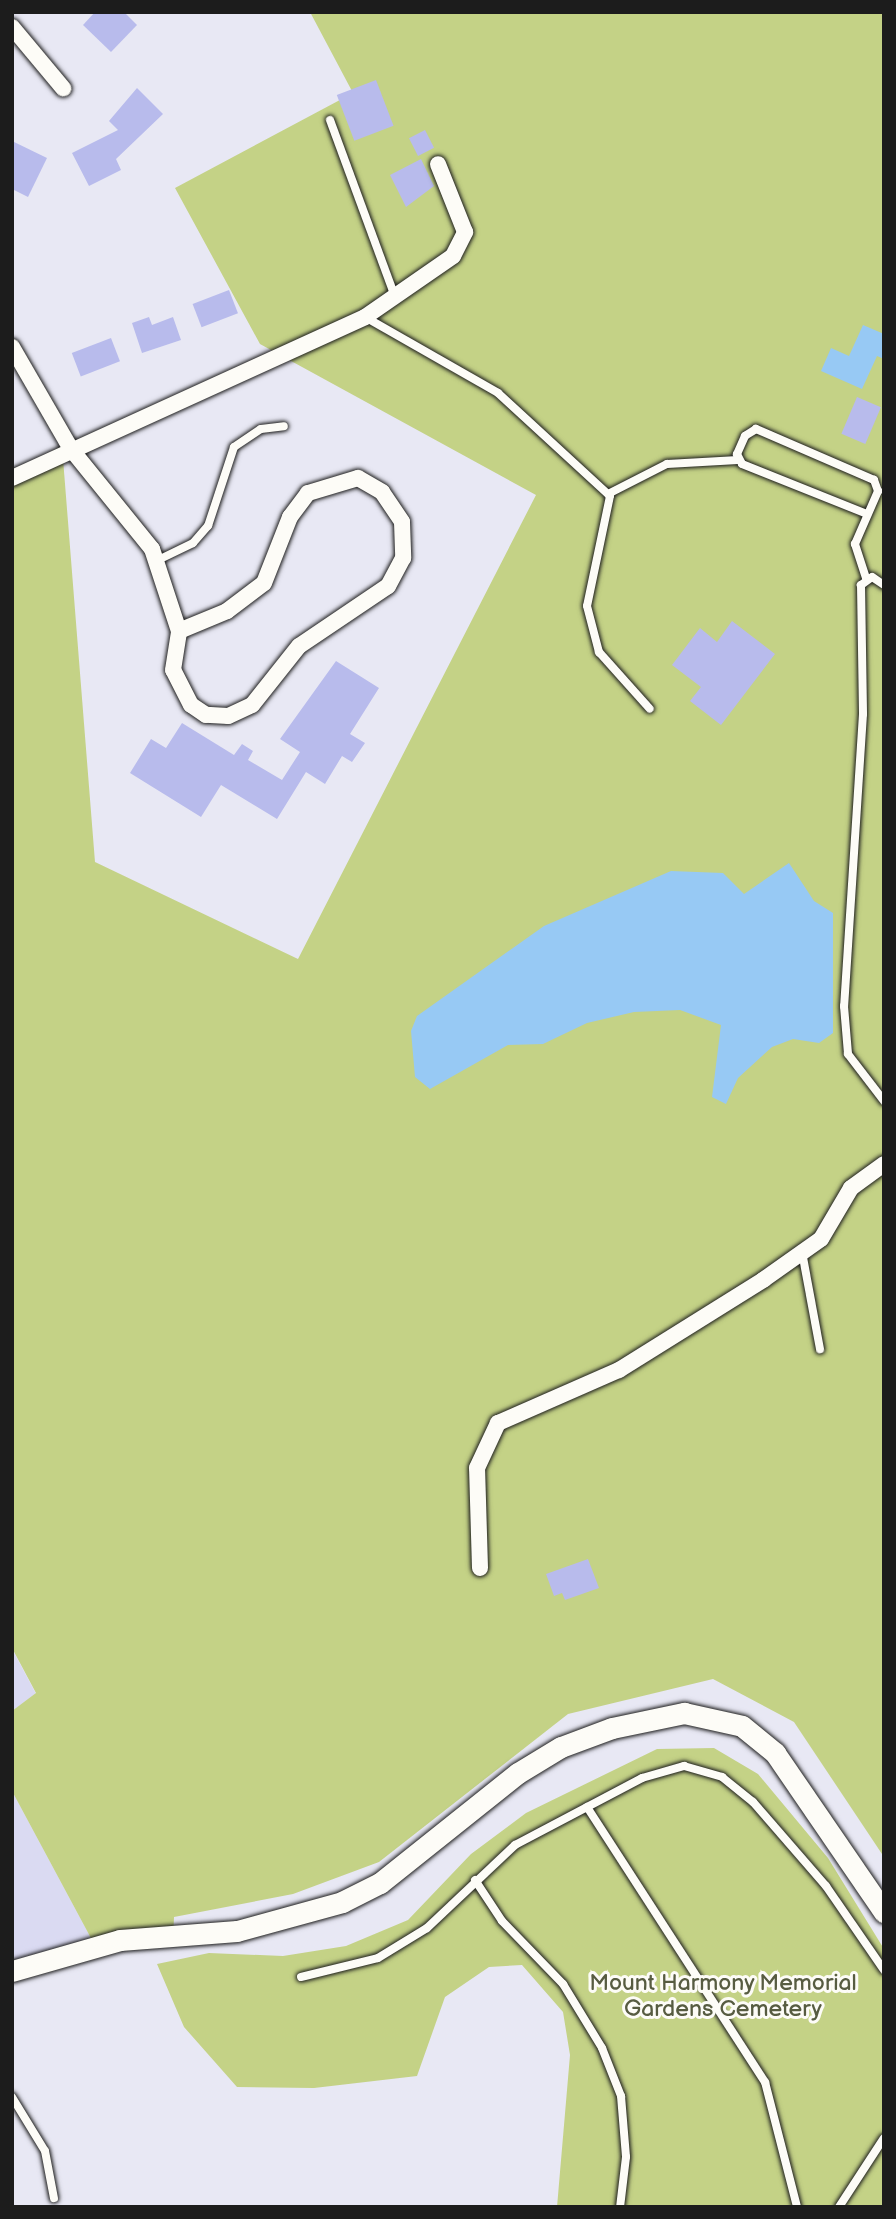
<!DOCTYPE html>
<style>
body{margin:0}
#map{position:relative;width:896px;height:2219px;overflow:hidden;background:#e8e8f4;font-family:"Balsamiq Sans",sans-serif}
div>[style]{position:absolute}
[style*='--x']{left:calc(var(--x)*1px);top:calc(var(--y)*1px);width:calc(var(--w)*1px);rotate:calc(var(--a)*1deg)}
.built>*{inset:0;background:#dadaf2}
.green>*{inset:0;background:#c4d286}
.water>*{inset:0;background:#97c9f4}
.building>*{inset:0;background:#b8bbec;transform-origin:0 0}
.roads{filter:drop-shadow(0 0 2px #1c1c1c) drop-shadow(0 0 2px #1c1c1c)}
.service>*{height:8px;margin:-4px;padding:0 4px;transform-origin:4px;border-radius:4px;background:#fdfcf7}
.minor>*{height:16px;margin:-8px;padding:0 8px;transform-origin:8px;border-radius:8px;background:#fdfcf7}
.tertiary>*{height:21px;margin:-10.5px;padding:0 10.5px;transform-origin:10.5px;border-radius:10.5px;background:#fdfcf7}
span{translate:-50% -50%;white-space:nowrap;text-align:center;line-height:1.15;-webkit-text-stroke:6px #fdfcf7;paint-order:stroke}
.park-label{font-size:23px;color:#575c41}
.frame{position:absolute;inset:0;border:14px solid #1c1c1c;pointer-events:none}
</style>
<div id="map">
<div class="built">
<i style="clip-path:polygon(12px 1649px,36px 1694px,12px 1711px)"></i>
<i style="clip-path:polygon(12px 1791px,100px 1955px,12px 1972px)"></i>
</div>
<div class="green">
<i style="clip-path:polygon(310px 12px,884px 12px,884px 1857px,794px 1722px,713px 1679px,568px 1714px,379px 1862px,293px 1894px,174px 1917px,173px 1941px,100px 1955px,12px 1791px,12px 1711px,36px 1693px,12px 1648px,12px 472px,62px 446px,95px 862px,298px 959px,536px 495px,260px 344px,175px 188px,353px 93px)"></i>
<i style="clip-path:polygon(714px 1748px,758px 1774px,828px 1858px,884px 1949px,884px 2207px,557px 2207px,570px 2055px,563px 2012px,522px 1965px,489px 1967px,445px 1997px,417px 2076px,314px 2088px,237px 2087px,184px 2027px,157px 1964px,209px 1953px,283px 1956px,346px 1946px,408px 1920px,471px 1854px,526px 1813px,657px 1749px)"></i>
</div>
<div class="water">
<i style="clip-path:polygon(863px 325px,884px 334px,884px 359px,877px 356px,862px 389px,821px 371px,831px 348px,849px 356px)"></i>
<i style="clip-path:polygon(789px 863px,814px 901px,833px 913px,833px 1033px,819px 1043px,793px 1039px,772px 1047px,738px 1078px,726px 1104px,712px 1097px,721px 1025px,680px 1010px,634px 1012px,587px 1023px,543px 1044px,508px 1045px,430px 1089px,415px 1077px,411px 1031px,417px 1016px,544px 926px,671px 871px,723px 873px,744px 894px)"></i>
</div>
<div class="building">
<i style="clip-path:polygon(95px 12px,124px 12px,137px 25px,111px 52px,83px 25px)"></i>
<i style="left:376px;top:80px;width:49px;height:42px;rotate:69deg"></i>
<i style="clip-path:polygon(137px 88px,163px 114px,116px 159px,121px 170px,89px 186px,72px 153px,118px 130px,109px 121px)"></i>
<i style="left:425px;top:130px;width:20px;height:18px;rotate:63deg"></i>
<i style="clip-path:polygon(12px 141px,47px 158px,28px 197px,12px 189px)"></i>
<i style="clip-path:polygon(421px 159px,434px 186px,406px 207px,390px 175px)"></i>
<i style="left:229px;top:290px;width:25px;height:39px;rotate:69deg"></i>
<i style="clip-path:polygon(149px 317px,152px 325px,173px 317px,181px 340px,142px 353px,132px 323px)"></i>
<i style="left:111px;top:338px;width:25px;height:42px;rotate:69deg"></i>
<i style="left:857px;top:397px;width:26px;height:40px;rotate:23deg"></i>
<i style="clip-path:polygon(732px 621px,775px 654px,721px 725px,690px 701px,701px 687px,672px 665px,700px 628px,717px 642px)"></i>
<i style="clip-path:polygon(336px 661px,379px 688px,350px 734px,365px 743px,352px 762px,342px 756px,325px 784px,306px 772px,277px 819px,221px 785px,201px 817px,130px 773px,151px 739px,166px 748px,182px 723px,234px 755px,242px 744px,253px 751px,248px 760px,282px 780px,300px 752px,280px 739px)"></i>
<i style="clip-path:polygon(588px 1559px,599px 1588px,565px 1600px,562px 1593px,554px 1596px,546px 1574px)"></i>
</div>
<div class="roads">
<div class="service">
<i style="--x:330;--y:120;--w:189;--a:69.8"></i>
<i style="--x:365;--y:317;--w:153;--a:29.7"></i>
<i style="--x:498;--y:393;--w:152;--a:42.6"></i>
<i style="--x:610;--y:496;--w:112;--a:101.8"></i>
<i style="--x:587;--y:606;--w:48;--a:75.4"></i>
<i style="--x:599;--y:652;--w:76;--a:48.2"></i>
<i style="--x:608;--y:494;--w:66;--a:-27"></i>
<i style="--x:667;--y:464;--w:71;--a:-3.2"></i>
<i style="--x:156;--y:561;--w:41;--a:-25.9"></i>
<i style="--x:193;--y:543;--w:23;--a:-49"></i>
<i style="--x:208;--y:526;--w:83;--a:-71.8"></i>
<i style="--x:234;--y:447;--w:32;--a:-34"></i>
<i style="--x:261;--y:429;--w:23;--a:-7"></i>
<i style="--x:866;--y:578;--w:36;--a:-108"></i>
<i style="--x:855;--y:544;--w:58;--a:-66.5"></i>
<i style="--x:878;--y:491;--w:12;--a:-110"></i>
<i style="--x:874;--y:480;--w:129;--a:-156.6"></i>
<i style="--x:756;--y:429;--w:13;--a:148"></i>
<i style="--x:745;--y:436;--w:20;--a:114"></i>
<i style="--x:737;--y:454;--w:11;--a:63"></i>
<i style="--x:742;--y:464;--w:135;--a:21.8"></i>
<i style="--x:884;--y:585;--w:14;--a:-146"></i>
<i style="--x:872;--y:577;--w:14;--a:144"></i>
<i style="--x:861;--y:585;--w:129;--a:89.1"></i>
<i style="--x:863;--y:714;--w:293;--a:93.7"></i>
<i style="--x:844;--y:1006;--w:48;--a:85.2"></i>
<i style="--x:848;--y:1054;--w:59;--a:52.5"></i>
<i style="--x:802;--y:1252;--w:99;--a:79.5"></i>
<i style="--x:587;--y:1807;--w:328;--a:57.1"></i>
<i style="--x:765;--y:2082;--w:129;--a:75.6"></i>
<i style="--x:475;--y:1880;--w:49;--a:56.6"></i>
<i style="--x:502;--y:1921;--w:88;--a:45.9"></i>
<i style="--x:563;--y:1984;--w:75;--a:58.6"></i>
<i style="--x:602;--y:2048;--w:52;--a:68.4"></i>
<i style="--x:621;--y:2096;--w:61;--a:85.3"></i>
<i style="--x:626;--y:2157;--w:50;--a:96.8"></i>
<i style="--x:301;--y:1977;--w:79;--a:-13.9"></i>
<i style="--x:378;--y:1958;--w:57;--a:-31.5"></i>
<i style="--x:427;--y:1928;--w:121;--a:-43.3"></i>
<i style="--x:515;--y:1845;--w:144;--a:-27.8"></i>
<i style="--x:642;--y:1778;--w:44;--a:-15.9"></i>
<i style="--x:684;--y:1766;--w:40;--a:16"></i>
<i style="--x:722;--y:1777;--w:40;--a:39"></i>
<i style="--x:753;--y:1802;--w:111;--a:49"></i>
<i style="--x:826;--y:1886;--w:102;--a:55.4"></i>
<i style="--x:12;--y:2097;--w:63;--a:58.6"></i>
<i style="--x:45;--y:2151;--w:48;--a:79.2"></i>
<i style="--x:839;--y:2207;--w:82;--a:-56.9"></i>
</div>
<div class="minor">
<i style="--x:12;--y:27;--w:80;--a:50.1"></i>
<i style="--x:12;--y:347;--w:118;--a:60"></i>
<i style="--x:71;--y:449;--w:129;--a:51"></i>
<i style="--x:152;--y:549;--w:86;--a:71.8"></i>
<i style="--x:12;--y:478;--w:388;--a:-24.5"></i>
<i style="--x:365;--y:317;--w:107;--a:-34.7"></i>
<i style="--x:453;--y:256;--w:27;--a:-63"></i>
<i style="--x:465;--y:232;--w:73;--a:-111.7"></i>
<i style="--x:358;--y:478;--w:28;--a:30"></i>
<i style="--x:382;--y:492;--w:36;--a:56"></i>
<i style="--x:402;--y:522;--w:36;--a:88"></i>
<i style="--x:403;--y:558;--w:32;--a:118"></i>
<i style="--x:388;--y:586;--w:107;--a:146"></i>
<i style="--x:299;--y:646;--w:75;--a:128.5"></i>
<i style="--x:252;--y:705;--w:26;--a:155"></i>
<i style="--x:228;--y:716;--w:22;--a:-177"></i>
<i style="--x:206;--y:715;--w:18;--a:-146"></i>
<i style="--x:191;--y:705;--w:39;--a:-117"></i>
<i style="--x:173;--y:670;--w:39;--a:-81"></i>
<i style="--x:179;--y:631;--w:52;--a:-22.6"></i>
<i style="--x:227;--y:611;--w:46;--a:-37.1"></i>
<i style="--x:264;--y:583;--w:71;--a:-68.5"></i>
<i style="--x:290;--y:517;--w:30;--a:-53"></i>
<i style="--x:308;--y:493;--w:52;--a:-16.7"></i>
<i style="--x:480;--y:1568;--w:100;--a:-91.7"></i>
<i style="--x:477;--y:1468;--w:50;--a:-65"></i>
<i style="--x:498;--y:1423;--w:132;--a:-23.7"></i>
<i style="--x:619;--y:1370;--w:170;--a:-32"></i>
<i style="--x:763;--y:1280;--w:71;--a:-35.3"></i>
<i style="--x:821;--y:1239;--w:59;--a:-59.5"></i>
<i style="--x:851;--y:1188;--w:41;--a:-36"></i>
</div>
<div class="tertiary">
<i style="--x:12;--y:1971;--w:112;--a:-16"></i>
<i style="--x:120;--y:1940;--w:117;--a:-4.4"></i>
<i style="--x:237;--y:1931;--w:109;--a:-15.4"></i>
<i style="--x:342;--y:1902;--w:42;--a:-26.6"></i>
<i style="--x:380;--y:1883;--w:176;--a:-38.6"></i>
<i style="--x:518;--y:1773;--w:50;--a:-31.2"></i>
<i style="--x:561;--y:1747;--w:54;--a:-20.4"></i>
<i style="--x:612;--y:1728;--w:74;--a:-11.8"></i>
<i style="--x:684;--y:1713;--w:59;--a:12.6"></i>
<i style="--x:742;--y:1726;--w:43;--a:39.3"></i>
<i style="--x:775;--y:1753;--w:193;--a:55.6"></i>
</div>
</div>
<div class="park-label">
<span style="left:723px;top:1996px">Mount Harmony Memorial<br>Gardens Cemetery</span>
</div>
<div class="frame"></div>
</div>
